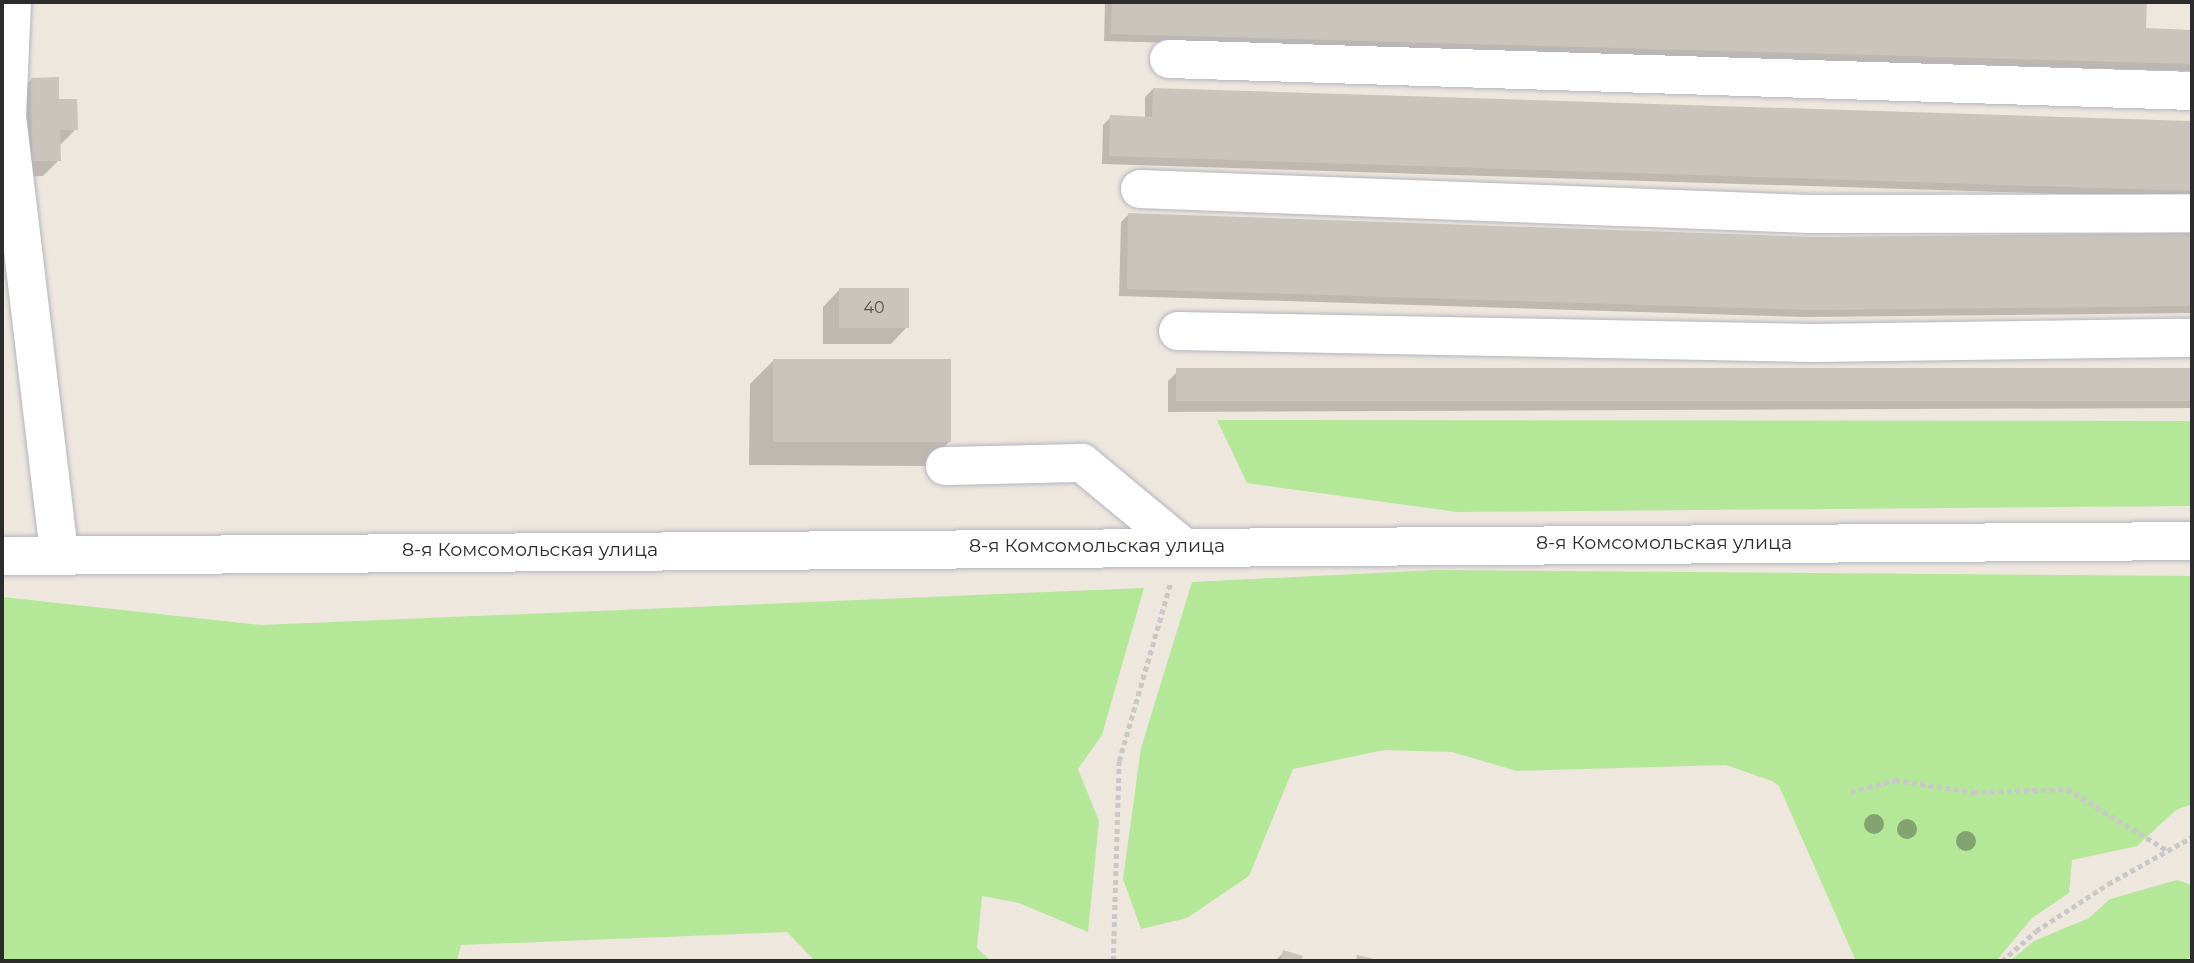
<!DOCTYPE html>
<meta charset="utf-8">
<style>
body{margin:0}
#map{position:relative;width:2194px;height:963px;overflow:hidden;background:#eee7de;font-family:Montserrat,sans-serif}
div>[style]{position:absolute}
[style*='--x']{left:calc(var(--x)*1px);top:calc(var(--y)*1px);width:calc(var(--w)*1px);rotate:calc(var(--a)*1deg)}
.green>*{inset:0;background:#b5e799}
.shadow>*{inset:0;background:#0003}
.building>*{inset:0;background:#c9c5bd;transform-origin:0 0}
.path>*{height:4.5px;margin-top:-2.25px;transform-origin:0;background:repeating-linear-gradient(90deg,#c8c8c8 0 5px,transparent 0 8.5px)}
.roads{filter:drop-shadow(0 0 2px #b2b5c0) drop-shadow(0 0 2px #b2b5c0)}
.minor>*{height:38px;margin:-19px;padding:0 19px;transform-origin:19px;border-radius:19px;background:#fff}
.trees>*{width:20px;height:20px;margin:-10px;border-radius:50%;background:#83a471}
span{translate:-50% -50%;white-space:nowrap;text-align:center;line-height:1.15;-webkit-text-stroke:5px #fff;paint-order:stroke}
.number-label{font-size:16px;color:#535250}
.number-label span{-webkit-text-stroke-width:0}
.street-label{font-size:19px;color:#2c2c2c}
.frame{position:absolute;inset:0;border:4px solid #2c2c2c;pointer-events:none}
</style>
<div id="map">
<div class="green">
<i style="clip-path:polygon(1217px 420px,2192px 421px,2192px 506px,1457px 512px,1247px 483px)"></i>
<i style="clip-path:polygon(1436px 570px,2192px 576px,2192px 804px,2176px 810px,2137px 846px,2072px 860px,2069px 893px,2032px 918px,1996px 961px,1856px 961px,1779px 786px,1772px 781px,1726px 765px,1517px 771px,1452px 752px,1384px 750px,1293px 769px,1249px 876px,1187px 918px,1141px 929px,1123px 879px,1141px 748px,1192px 582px)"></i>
<i style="clip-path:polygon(1144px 588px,1102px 735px,1078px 769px,1099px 821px,1088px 932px,1019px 903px,982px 896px,977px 948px,991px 961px,815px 961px,787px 932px,461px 945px,457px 961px,2px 961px,2px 597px,261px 625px)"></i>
<i style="clip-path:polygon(2177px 880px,2192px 885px,2192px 956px,2184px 961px,2010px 961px,2034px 941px,2089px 918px,2110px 899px)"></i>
</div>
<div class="shadow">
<i style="clip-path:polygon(1105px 2px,2145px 2px,2144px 30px,2192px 31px,2192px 71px,1104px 41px)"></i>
<i style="clip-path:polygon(32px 79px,57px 101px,76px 129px,59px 146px,59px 160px,43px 176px,17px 177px,15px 96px)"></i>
<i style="clip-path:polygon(1153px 89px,2192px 123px,2192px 198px,1102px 164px,1103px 125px,1111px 117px,1145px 118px,1145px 97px)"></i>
<i style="clip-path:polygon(1129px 214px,1815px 238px,2192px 235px,2192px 313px,1805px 317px,1119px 296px,1121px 222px)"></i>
<i style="clip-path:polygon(839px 290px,907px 327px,891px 344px,823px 344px,823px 307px)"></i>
<i style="clip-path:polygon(774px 360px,949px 442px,925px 466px,749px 465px,750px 384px)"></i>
<i style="clip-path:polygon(2192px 370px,2192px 408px,1168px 412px,1168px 381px,1176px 373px)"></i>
<i style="clip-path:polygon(1284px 952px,1300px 957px,1299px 961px,1275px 961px)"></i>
</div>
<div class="building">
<i style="clip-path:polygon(1112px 2px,2147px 2px,2146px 28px,2192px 30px,2192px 64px,1111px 34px)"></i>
<i style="clip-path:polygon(59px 77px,59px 99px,77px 99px,78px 130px,60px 130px,61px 161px,32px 161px,31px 78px)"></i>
<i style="clip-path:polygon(1153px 88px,2192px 121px,2192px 191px,1109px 156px,1110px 115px,1152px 117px)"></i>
<i style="clip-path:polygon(1128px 213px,1815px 237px,2192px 233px,2192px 306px,1814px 310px,1127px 289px)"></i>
<i style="left:909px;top:288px;width:40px;height:70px;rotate:90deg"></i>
<i style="left:773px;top:359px;width:178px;height:83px"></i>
<i style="left:2192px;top:368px;width:33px;height:1016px;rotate:90deg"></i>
<i style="clip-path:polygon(1283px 950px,1303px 956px,1301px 961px,1280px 961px)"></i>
<i style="clip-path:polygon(1357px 955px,1378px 960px,1378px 961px,1356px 961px)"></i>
</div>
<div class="path">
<i style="--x:1851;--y:792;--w:46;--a:-15.3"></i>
<i style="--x:1895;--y:780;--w:79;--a:8.7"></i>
<i style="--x:1973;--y:792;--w:94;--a:-1.8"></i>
<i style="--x:2067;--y:789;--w:119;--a:31.5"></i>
<i style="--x:1113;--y:961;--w:200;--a:-88.3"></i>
<i style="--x:1119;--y:761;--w:184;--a:-73.9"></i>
<i style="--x:2002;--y:961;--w:45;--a:-41.4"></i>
<i style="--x:2036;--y:931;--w:86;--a:-33.1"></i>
<i style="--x:2108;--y:884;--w:96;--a:-29.2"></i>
</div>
<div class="roads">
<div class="minor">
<i style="--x:12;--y:2;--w:114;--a:92.5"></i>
<i style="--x:7;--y:116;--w:441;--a:83.2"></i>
<i style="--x:1169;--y:59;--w:1024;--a:1.79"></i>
<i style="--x:1140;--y:189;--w:670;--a:2.14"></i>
<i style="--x:1810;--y:214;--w:382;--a:-0.1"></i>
<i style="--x:1178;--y:331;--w:635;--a:1.08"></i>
<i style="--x:1813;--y:343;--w:379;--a:-0.8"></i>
<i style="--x:945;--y:466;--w:137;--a:-1.3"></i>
<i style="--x:1082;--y:463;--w:129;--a:39.6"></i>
<i style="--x:2;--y:556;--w:2190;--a:-0.39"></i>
</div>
</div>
<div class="trees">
<i style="left:1874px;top:824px"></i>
<i style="left:1907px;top:829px"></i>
<i style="left:1966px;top:841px"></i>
</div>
<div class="number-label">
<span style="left:874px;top:308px">40</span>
</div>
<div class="street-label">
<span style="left:1664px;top:543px">8-я Комсомольская улица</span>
<span style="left:1097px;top:546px">8-я Комсомольская улица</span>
<span style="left:530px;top:550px">8-я Комсомольская улица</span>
</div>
<div class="frame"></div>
</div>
